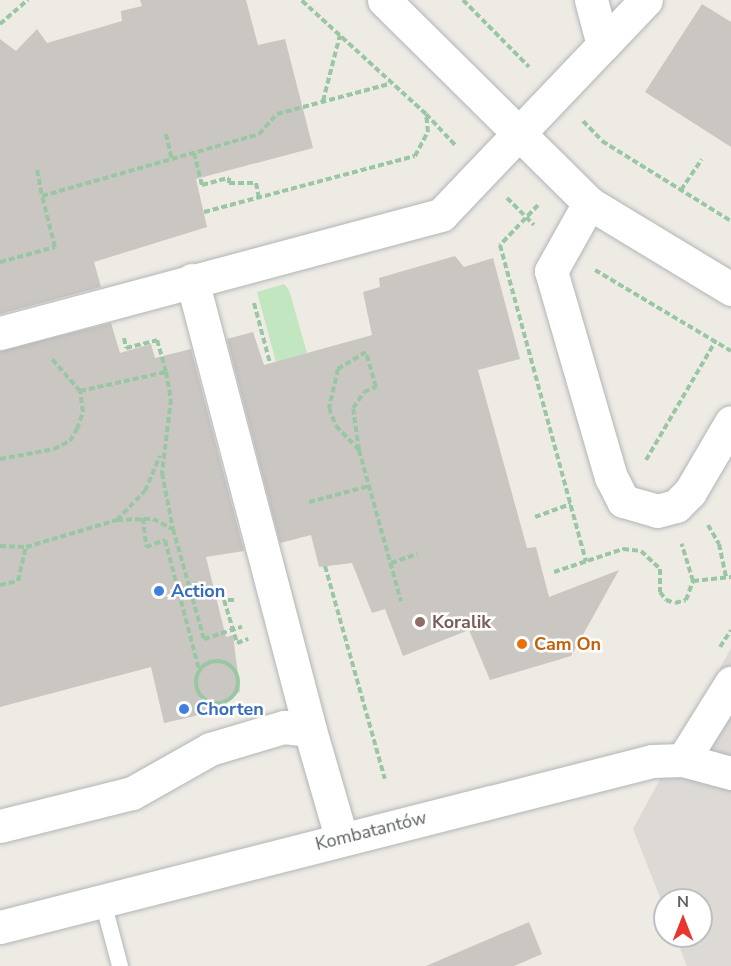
<!DOCTYPE html>
<meta charset="utf-8">
<style>
body{margin:0}
#map{position:relative;width:731px;height:966px;overflow:hidden;background:#eeebe4;font-family:"Nunito Sans",sans-serif}
div>[style]{position:absolute}
[style*='--x']{left:calc(var(--x)*1px);top:calc(var(--y)*1px);width:calc(var(--w)*1px);rotate:calc(var(--a)*1deg)}
.industrial>*{inset:0;background:#dddad6}
.green>*{inset:0;background:#c1e6c0}
.building>*{inset:0;background:#cac6c1}
.path>*{height:4px;margin-top:-2px;transform-origin:0;background:repeating-linear-gradient(90deg,#99c7a4 0 6px,transparent 0 9px)}
.path>.ring{margin:-2px;padding:0;box-sizing:content-box;background:none;border:4px solid #99c7a4;border-radius:50%}
.roads{filter:drop-shadow(0 0 2px #b1b5b9) drop-shadow(0 0 2px #b1b5b9)}
.service>*{height:16px;margin:-8px;padding:0 8px;transform-origin:8px;border-radius:8px;background:#fff}
.minor>*{height:33px;margin:-16.5px;padding:0 16.5px;transform-origin:16.5px;border-radius:16.5px;background:#fff}
.dots>*{width:16px;height:16px;translate:-50% -50%;box-sizing:border-box;border:3px solid #fff;border-radius:50%}
span{translate:-50% -50%;white-space:nowrap;text-align:center;line-height:1.15;-webkit-text-stroke:5px #fff;paint-order:stroke}
.shop-label{font-size:18px;color:#366cbe;font-weight:700}
.left{translate:0 -50%;text-align:left}
.education-label{font-size:18px;color:#785e54;font-weight:700}
.food-label{font-size:18px;color:#c56008;font-weight:700}
.street-label{font-size:18px;color:#5c6064}
.north{position:absolute;left:653px;top:888px;width:60px;height:60px;box-sizing:border-box;background:#fff;border:2px solid #bebfc1;border-radius:50%;rotate:0deg;font-size:16px;font-weight:700;line-height:24px;text-align:center;color:#5c6064}
.north::after{content:'';display:block;margin:auto;width:21px;height:27px;background:#ea352e;clip-path:polygon(50% 0,100% 100%,50% 72%,0 100%)}
</style>
<div id="map">
<div class="industrial">
<i style="clip-path:polygon(731px 648px,731px 966px,687px 966px,675px 936px,701px 936px,701px 900px,665px 900px,665px 910px,633px 829px)"></i>
</div>
<div class="green">
<i style="clip-path:polygon(284px 284px,289px 290px,307px 353px,276px 362px,257px 292px)"></i>
</div>
<div class="building">
<i style="clip-path:polygon(140px 0,246px 0,258px 45px,285px 39px,313px 148px,196px 179px,207px 227px,94px 262px,101px 287px,0 314px,0 39px,16px 51px,37px 29px,47px 43px,122px 21px,121px 11px,142px 6px)"></i>
<i style="clip-path:polygon(702px 4px,731px 22px,731px 147px,645px 92px)"></i>
<i style="clip-path:polygon(455px 256px,464px 267px,493px 258px,520px 359px,478px 370px,527px 548px,536px 547px,549px 597px,619px 570px,571px 656px,490px 680px,469px 630px,403px 656px,385px 609px,372px 613px,352px 563px,319px 567px,311px 535px,280px 543px,227px 339px,253px 332px,264px 365px,372px 335px,363px 292px,380px 287px,379px 278px)"></i>
<i style="clip-path:polygon(111px 323px,120px 353px,151px 344px,155px 358px,191px 349px,244px 551px,206px 557px,226px 637px,233px 635px,240px 691px,217px 711px,164px 723px,151px 667px,0 707px,0 351px)"></i>
<i style="clip-path:polygon(529px 922px,542px 954px,514px 966px,426px 966px)"></i>
</div>
<div class="path">
<i style="--x:463;--y:0;--w:94;--a:45.4"></i>
<i style="--x:0;--y:24;--w:37;--a:-41"></i>
<i style="--x:323;--y:101;--w:68;--a:-75.6"></i>
<i style="--x:426;--y:114;--w:44;--a:46.8"></i>
<i style="--x:583;--y:121;--w:28;--a:46"></i>
<i style="--x:602;--y:141;--w:152;--a:31.8"></i>
<i style="--x:166;--y:134;--w:26;--a:77"></i>
<i style="--x:194;--y:153;--w:33;--a:76"></i>
<i style="--x:202;--y:185;--w:28;--a:-15"></i>
<i style="--x:229;--y:178;--w:5;--a:90"></i>
<i style="--x:229;--y:183;--w:27;--a:0"></i>
<i style="--x:256;--y:183;--w:15;--a:79"></i>
<i style="--x:37;--y:170;--w:26;--a:79"></i>
<i style="--x:681;--y:190;--w:37;--a:-56"></i>
<i style="--x:507;--y:198;--w:38;--a:45"></i>
<i style="--x:538;--y:205;--w:55;--a:133.5"></i>
<i style="--x:500;--y:245;--w:328;--a:74.8"></i>
<i style="--x:204;--y:212;--w:218;--a:-14.9"></i>
<i style="--x:415;--y:156;--w:27;--a:-62"></i>
<i style="--x:428;--y:132;--w:18;--a:-96"></i>
<i style="--x:426;--y:114;--w:169;--a:-137.6"></i>
<i style="--x:0;--y:262;--w:57;--a:-15.3"></i>
<i style="--x:55;--y:247;--w:53;--a:-104.3"></i>
<i style="--x:42;--y:196;--w:226;--a:-15.9"></i>
<i style="--x:259;--y:134;--w:27;--a:-48"></i>
<i style="--x:277;--y:114;--w:116;--a:-15"></i>
<i style="--x:595;--y:270;--w:158;--a:30.8"></i>
<i style="--x:254;--y:303;--w:62;--a:75.1"></i>
<i style="--x:124;--y:338;--w:10;--a:79"></i>
<i style="--x:126;--y:348;--w:32;--a:-14"></i>
<i style="--x:157;--y:340;--w:33;--a:74"></i>
<i style="--x:80;--y:391;--w:88;--a:-12.5"></i>
<i style="--x:166;--y:372;--w:27;--a:80"></i>
<i style="--x:171;--y:399;--w:75;--a:96.9"></i>
<i style="--x:162;--y:473;--w:57;--a:78.9"></i>
<i style="--x:359;--y:450;--w:42;--a:-98.1"></i>
<i style="--x:353;--y:408;--w:19;--a:-55"></i>
<i style="--x:364;--y:392;--w:13;--a:-23"></i>
<i style="--x:376;--y:387;--w:36;--a:-106"></i>
<i style="--x:366;--y:352;--w:33;--a:149"></i>
<i style="--x:338;--y:369;--w:40;--a:103"></i>
<i style="--x:329;--y:408;--w:19;--a:69"></i>
<i style="--x:336;--y:426;--w:33;--a:46"></i>
<i style="--x:359;--y:450;--w:157;--a:74.5"></i>
<i style="--x:0;--y:459;--w:55;--a:-10.5"></i>
<i style="--x:54;--y:449;--w:18;--a:-27"></i>
<i style="--x:70;--y:441;--w:14;--a:-60"></i>
<i style="--x:77;--y:429;--w:18;--a:-71"></i>
<i style="--x:83;--y:412;--w:21;--a:-98"></i>
<i style="--x:80;--y:391;--w:43;--a:-131.2"></i>
<i style="--x:646;--y:460;--w:137;--a:-59.7"></i>
<i style="--x:309;--y:502;--w:62;--a:-14.9"></i>
<i style="--x:535;--y:517;--w:38;--a:-20"></i>
<i style="--x:143;--y:518;--w:29;--a:84"></i>
<i style="--x:146;--y:547;--w:20;--a:-20"></i>
<i style="--x:165;--y:540;--w:134;--a:75.3"></i>
<i style="--x:117;--y:520;--w:40;--a:-46"></i>
<i style="--x:145;--y:491;--w:38;--a:-67"></i>
<i style="--x:708;--y:525;--w:22;--a:60"></i>
<i style="--x:719;--y:544;--w:34;--a:78"></i>
<i style="--x:0;--y:546;--w:26;--a:2"></i>
<i style="--x:26;--y:547;--w:95;--a:-16.5"></i>
<i style="--x:117;--y:520;--w:36;--a:-2"></i>
<i style="--x:153;--y:519;--w:22;--a:27"></i>
<i style="--x:173;--y:529;--w:114;--a:74.3"></i>
<i style="--x:204;--y:639;--w:40;--a:-18"></i>
<i style="--x:391;--y:563;--w:28;--a:-19"></i>
<i style="--x:325;--y:566;--w:221;--a:74.3"></i>
<i style="--x:554;--y:572;--w:73;--a:-18.4"></i>
<i style="--x:623;--y:549;--w:18;--a:6"></i>
<i style="--x:641;--y:551;--w:26;--a:43"></i>
<i style="--x:660;--y:569;--w:23;--a:90"></i>
<i style="--x:660;--y:592;--w:10;--a:53"></i>
<i style="--x:666;--y:600;--w:9;--a:18"></i>
<i style="--x:675;--y:603;--w:11;--a:-15"></i>
<i style="--x:686;--y:600;--w:20;--a:-70"></i>
<i style="--x:693;--y:581;--w:39;--a:-107"></i>
<i style="--x:693;--y:581;--w:38;--a:-6"></i>
<i style="--x:0;--y:585;--w:18;--a:-13"></i>
<i style="--x:18;--y:581;--w:35;--a:-77"></i>
<i style="--x:234;--y:600;--w:10;--a:180"></i>
<i style="--x:224;--y:600;--w:45;--a:73.2"></i>
<i style="--x:237;--y:643;--w:12;--a:-20"></i>
<i style="--x:720;--y:647;--w:20;--a:-57"></i>
<i class="ring" style="left:196px;top:661px;width:38px;height:38px"></i>
</div>
<div class="roads">
<div class="service">
<i style="--x:103;--y:902;--w:66;--a:75.1"></i>
</div>
<div class="minor">
<i style="--x:384;--y:0;--w:289;--a:44.7"></i>
<i style="--x:589;--y:203;--w:166;--a:31.2"></i>
<i style="--x:603;--y:45;--w:62;--a:-46.3"></i>
<i style="--x:589;--y:203;--w:78;--a:119.2"></i>
<i style="--x:551;--y:271;--w:215;--a:73.8"></i>
<i style="--x:611;--y:477;--w:27;--a:63"></i>
<i style="--x:623;--y:501;--w:35;--a:16"></i>
<i style="--x:657;--y:511;--w:20;--a:-15"></i>
<i style="--x:676;--y:506;--w:20;--a:-45"></i>
<i style="--x:690;--y:492;--w:81;--a:-59.6"></i>
<i style="--x:192;--y:280;--w:465;--a:75.3"></i>
<i style="--x:0;--y:333;--w:457;--a:-15"></i>
<i style="--x:441;--y:215;--w:235;--a:-46.4"></i>
<i style="--x:603;--y:45;--w:47;--a:-104.9"></i>
<i style="--x:683;--y:760;--w:91;--a:-58.1"></i>
<i style="--x:0;--y:826;--w:136;--a:-14"></i>
<i style="--x:132;--y:793;--w:90;--a:-29.4"></i>
<i style="--x:210;--y:749;--w:77;--a:-16.6"></i>
<i style="--x:284;--y:727;--w:26;--a:7"></i>
<i style="--x:310;--y:730;--w:111;--a:73.8"></i>
<i style="--x:0;--y:927;--w:673;--a:-14.28"></i>
<i style="--x:652;--y:761;--w:31;--a:-2"></i>
<i style="--x:683;--y:760;--w:50;--a:15.2"></i>
</div>
</div>
<div class="dots">
<i style="left:159px;top:591px;background:#3f7fe0"></i>
<i style="left:420px;top:622px;background:#8d6e63"></i>
<i style="left:522px;top:644px;background:#e8710a"></i>
<i style="left:184px;top:709px;background:#3f7fe0"></i>
</div>
<div class="shop-label">
<span class="left" style="left:171px;top:591px">Action</span>
<span class="left" style="left:196px;top:709px">Chorten</span>
</div>
<div class="education-label">
<span class="left" style="left:432px;top:622px">Koralik</span>
</div>
<div class="food-label">
<span class="left" style="left:534px;top:644px">Cam On</span>
</div>
<div class="street-label">
<span style="left:371px;top:831px;rotate:-14deg">Kombatantów</span>
</div>
<div class="north">N</div>
</div>
